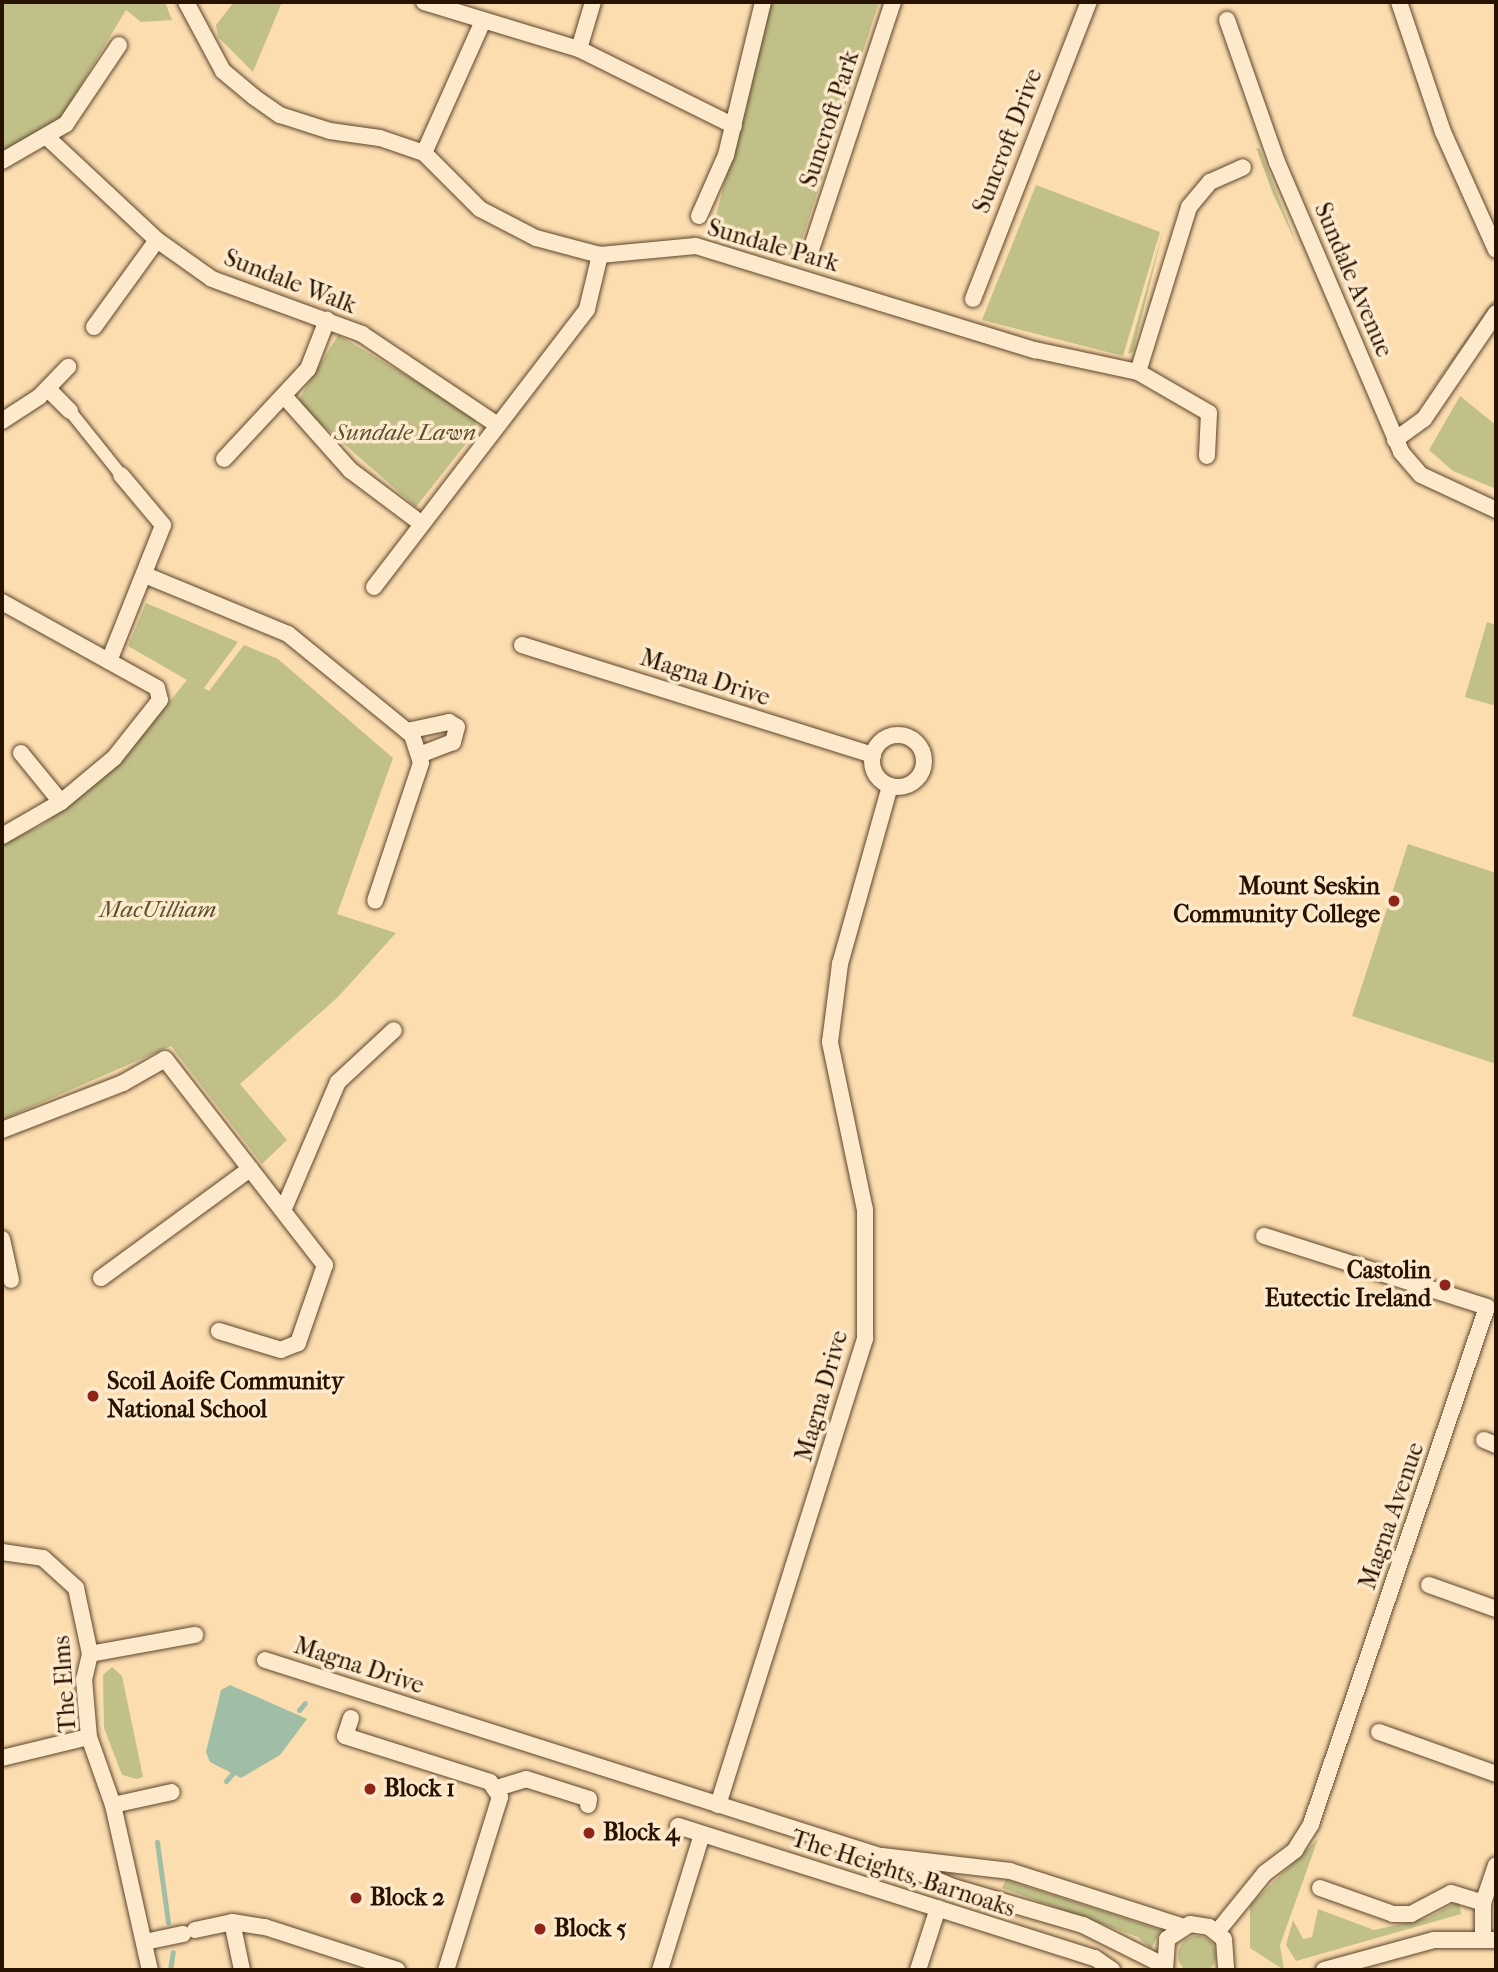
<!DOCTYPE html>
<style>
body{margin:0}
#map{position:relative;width:1498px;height:1972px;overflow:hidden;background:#fcddb0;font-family:"IM FELL French Canon",serif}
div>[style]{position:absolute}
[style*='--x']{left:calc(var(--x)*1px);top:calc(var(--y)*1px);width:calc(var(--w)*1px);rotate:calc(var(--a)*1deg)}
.green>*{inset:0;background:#c2c089}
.round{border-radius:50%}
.water>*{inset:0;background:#a0bda6}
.stream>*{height:5px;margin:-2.5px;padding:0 2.5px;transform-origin:2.5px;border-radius:2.5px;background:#a0bda6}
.roads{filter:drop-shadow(0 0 2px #5c452c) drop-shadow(0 0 2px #5c452c)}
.pedestrian>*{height:12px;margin:-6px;padding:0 6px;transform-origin:6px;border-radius:6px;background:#fde9cc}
.minor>*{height:16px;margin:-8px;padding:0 8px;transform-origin:8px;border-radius:8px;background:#fde9cc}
.minor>.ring{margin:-8px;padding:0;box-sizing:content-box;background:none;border:16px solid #fde9cc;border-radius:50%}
.dots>*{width:19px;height:19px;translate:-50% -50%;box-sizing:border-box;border:4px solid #fde9cc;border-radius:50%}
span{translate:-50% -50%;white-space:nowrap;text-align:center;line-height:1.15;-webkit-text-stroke:7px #fde9cc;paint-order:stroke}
.street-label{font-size:24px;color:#271200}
.park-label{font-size:24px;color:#5d4f30;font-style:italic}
.poi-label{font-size:24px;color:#271200;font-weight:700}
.right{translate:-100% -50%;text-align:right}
.left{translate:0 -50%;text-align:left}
.frame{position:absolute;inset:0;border:4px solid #271200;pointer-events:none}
</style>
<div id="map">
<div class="green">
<i style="clip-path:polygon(2px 2px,165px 2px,172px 20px,141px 22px,126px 10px,61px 118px,2px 153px)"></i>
<i style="clip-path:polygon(234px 2px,282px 2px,253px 72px,218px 37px,216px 25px)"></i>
<i style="clip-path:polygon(770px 2px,879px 2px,796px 258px,711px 236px)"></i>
<i style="clip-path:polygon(1256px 148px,1260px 149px,1297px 245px,1273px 194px)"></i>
<i style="clip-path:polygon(1036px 185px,1160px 232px,1123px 356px,982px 320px)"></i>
<i style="clip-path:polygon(1164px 227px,1133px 352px,1128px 354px)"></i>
<i style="clip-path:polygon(1496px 295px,1496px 302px,1420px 404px,1496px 296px)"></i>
<i style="clip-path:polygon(338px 335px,475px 416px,476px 431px,416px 507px,303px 408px,299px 399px)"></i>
<i style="clip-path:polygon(1460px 396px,1496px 425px,1496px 489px,1453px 471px,1429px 450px)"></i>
<i style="clip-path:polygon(146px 603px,238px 642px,204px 688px,209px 691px,244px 645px,278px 659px,393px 758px,337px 914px,396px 933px,338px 997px,240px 1084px,287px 1140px,262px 1164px,171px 1046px,2px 1120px,2px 844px,43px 825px,118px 764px,187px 680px,128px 646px)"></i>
<i style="clip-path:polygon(1487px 622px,1496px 625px,1496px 706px,1465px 697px)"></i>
<i style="clip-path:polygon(1408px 844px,1496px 873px,1496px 1064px,1352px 1016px)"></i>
<i style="clip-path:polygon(112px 1667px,122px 1676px,143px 1777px,137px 1779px,122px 1775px,104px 1728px,103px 1675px)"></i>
<i style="clip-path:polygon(1318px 1839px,1280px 1945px,1284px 1970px,1250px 1948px,1250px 1905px)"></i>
<i style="clip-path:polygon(1006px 1880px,1161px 1930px,1151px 1949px,1138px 1937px,1002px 1888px)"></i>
<i style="clip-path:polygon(1459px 1901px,1461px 1914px,1296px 1961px,1286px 1945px,1293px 1920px,1303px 1939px,1312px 1937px,1318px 1909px,1374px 1930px,1428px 1918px)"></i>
<i class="round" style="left:1178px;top:1936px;width:38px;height:38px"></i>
</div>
<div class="water">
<i style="clip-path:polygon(230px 1685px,307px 1719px,280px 1755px,241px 1778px,210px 1762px,206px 1752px,221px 1690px)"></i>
</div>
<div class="stream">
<i style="--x:299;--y:1710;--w:9;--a:-49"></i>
<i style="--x:226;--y:1781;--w:11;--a:-49"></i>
<i style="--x:157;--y:1842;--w:81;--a:82.2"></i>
<i style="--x:170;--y:1970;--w:18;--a:-81"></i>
</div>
<div class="roads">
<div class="pedestrian">
<i style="--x:70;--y:411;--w:82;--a:51.4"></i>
</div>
<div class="minor">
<i style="--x:186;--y:2;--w:78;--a:61.8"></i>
<i style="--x:223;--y:71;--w:40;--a:40"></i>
<i style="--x:254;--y:97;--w:32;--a:35"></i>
<i style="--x:280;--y:115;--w:52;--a:17.7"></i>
<i style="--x:330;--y:131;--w:50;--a:8"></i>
<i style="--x:380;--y:138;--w:46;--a:18.8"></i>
<i style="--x:424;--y:153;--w:79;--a:45"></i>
<i style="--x:480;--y:209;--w:63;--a:27.4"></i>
<i style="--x:536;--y:238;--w:66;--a:14.9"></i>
<i style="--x:600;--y:255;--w:96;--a:-5.4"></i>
<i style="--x:696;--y:246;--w:355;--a:17.1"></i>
<i style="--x:1035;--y:350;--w:105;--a:12.1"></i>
<i style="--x:1138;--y:372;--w:82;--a:30"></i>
<i style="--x:1209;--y:413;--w:43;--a:92.7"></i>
<i style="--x:424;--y:2;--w:162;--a:16.9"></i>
<i style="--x:579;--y:49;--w:173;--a:26.4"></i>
<i style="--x:1399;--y:2;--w:137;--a:71.3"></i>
<i style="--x:1443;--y:132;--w:129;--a:65.8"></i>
<i style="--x:1227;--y:20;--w:151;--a:70.6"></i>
<i style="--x:1277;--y:162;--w:315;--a:66.8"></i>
<i style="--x:1401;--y:452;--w:30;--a:49"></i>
<i style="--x:1421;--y:475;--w:83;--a:25"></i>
<i style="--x:579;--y:49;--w:49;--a:-73.4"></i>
<i style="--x:49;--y:139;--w:148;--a:43.1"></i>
<i style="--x:157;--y:240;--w:67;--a:35.3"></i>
<i style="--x:212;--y:279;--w:160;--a:20.1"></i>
<i style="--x:362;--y:334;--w:161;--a:33.9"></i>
<i style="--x:424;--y:153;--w:145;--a:-65.9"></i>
<i style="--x:2;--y:161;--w:74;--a:-30"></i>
<i style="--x:66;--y:124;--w:95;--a:-56.1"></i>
<i style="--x:699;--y:216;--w:67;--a:-66.1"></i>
<i style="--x:726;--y:155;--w:157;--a:-76.4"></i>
<i style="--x:811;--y:250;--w:261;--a:-71.7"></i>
<i style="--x:973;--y:299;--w:319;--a:-68.7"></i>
<i style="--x:94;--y:327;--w:107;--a:-54.1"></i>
<i style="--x:1138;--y:372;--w:173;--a:-72.8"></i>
<i style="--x:1189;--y:207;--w:33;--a:-50"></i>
<i style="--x:1210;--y:182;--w:36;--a:-24"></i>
<i style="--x:48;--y:389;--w:31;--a:45"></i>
<i style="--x:285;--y:397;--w:98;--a:48.3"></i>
<i style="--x:350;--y:470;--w:90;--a:36.9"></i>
<i style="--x:2;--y:421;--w:44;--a:-33"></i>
<i style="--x:39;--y:397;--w:42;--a:-46"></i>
<i style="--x:1395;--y:440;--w:36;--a:-36"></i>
<i style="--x:1424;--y:419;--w:128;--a:-55.8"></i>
<i style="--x:224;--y:459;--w:123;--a:-47"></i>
<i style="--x:308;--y:369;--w:53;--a:-68.8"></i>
<i style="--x:145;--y:575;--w:155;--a:22.4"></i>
<i style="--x:288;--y:634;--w:160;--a:39.2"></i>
<i style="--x:412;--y:735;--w:29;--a:72"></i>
<i style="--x:421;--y:763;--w:145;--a:108.4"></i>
<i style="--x:374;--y:587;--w:350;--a:-52.5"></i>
<i style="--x:587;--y:309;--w:56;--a:-76.5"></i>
<i style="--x:2;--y:602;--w:177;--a:29"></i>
<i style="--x:157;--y:688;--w:12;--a:76"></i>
<i style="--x:160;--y:700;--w:74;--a:128.4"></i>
<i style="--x:114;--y:758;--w:69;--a:140.3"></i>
<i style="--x:61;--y:802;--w:68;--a:150"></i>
<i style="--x:522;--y:645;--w:368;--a:17.4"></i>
<i style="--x:109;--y:661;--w:146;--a:-68.3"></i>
<i style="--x:163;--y:525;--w:65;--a:-130"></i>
<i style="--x:407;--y:731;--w:43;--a:-12.1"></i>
<i style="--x:449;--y:722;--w:9;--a:32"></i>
<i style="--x:457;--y:727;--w:16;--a:105"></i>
<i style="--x:453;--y:742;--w:34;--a:159"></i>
<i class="ring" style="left:872px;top:735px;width:36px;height:36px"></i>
<i style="--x:21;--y:753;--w:63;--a:50.8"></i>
<i style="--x:2;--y:1130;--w:130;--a:-21.2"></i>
<i style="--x:123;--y:1083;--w:48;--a:-29.7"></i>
<i style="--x:165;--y:1059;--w:261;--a:52.2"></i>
<i style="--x:325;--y:1265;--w:83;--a:109.1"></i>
<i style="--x:298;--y:1343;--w:18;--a:158"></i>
<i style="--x:281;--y:1350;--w:65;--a:-163"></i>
<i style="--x:285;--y:1206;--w:135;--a:-66.9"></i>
<i style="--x:338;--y:1082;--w:76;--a:-42.9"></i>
<i style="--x:2;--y:1239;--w:42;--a:77.6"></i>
<i style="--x:101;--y:1278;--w:185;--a:-36.2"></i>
<i style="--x:1484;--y:1440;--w:13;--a:23"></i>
<i style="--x:2;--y:1552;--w:41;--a:8.3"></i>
<i style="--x:43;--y:1558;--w:45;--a:42.3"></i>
<i style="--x:76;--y:1588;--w:67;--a:78"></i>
<i style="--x:90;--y:1654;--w:26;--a:103"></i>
<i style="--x:84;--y:1679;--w:58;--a:85.1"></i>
<i style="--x:89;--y:1737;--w:72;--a:70.6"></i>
<i style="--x:113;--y:1805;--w:169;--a:77.4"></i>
<i style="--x:1429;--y:1585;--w:71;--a:19.7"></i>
<i style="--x:90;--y:1654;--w:107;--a:-10.3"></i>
<i style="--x:265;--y:1660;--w:645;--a:17.68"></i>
<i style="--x:880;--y:1856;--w:79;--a:23"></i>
<i style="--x:953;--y:1887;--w:135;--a:16.3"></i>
<i style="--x:1083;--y:1925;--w:89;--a:26.6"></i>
<i style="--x:351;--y:1718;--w:19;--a:108"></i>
<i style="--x:345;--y:1736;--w:152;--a:17.6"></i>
<i style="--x:490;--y:1782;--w:18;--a:56"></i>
<i style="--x:500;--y:1797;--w:181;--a:107.3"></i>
<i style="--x:1379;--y:1732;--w:124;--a:19.7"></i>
<i style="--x:2;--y:1758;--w:89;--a:-13.6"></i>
<i style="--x:497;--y:1788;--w:30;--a:-17"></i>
<i style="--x:526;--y:1779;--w:66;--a:17.6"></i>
<i style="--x:589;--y:1799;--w:6;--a:99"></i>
<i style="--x:113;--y:1805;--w:60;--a:-12.4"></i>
<i style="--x:718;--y:1805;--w:489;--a:-72.5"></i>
<i style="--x:865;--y:1339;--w:129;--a:-90"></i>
<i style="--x:865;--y:1210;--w:172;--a:-101.8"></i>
<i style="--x:830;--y:1042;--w:79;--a:-82.7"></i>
<i style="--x:840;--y:964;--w:185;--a:-74.3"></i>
<i style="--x:678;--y:1826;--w:437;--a:17.6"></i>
<i style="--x:1095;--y:1958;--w:21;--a:35"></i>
<i style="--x:882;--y:1856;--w:129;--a:6.7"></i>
<i style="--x:1010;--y:1871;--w:180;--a:17.8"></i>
<i style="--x:1320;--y:1888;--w:77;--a:19.6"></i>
<i style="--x:1393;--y:1914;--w:18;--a:0"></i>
<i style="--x:1411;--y:1914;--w:45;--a:-27.7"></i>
<i style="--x:1451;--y:1893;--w:34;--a:17"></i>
<i style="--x:232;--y:1922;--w:49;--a:78.2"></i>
<i style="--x:195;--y:1930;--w:38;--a:-12"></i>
<i style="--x:232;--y:1922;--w:33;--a:9"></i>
<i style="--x:265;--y:1927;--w:139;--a:18"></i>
<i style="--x:1217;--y:1932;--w:76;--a:-50.9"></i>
<i style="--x:1265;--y:1873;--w:38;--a:-37"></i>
<i style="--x:1295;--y:1850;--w:31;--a:-58"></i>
<i style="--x:1311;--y:1824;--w:546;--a:-71.2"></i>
<i style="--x:1487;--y:1307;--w:234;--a:-162.3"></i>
<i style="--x:1483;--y:1938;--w:35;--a:-90"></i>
<i style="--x:1483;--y:1903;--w:40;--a:-71.1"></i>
<i style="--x:145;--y:1942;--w:39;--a:-12"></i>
<i style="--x:660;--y:1970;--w:142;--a:-72.8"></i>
<i style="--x:918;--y:1970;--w:65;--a:-72.1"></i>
<i style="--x:1165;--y:1970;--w:31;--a:-86"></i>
<i style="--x:1167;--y:1939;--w:27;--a:-33"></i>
<i style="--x:1190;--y:1924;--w:19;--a:9"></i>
<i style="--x:1209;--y:1927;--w:19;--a:39"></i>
<i style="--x:1224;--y:1939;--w:31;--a:86"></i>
<i style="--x:1324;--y:1970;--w:114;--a:-15.3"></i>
<i style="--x:1434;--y:1940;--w:62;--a:0"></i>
</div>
</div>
<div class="dots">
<i style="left:1394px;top:901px;background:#8f2418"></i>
<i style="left:1445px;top:1285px;background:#8f2418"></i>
<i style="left:93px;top:1396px;background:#8f2418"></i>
<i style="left:370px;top:1789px;background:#8f2418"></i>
<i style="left:589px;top:1833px;background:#8f2418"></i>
<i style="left:356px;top:1898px;background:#8f2418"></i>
<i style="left:540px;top:1929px;background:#8f2418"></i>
</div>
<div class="street-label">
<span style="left:830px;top:119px;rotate:-72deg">Suncroft Park</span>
<span style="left:1008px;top:141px;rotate:-69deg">Suncroft Drive</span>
<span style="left:773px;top:246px;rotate:16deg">Sundale Park</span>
<span style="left:1353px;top:280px;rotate:67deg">Sundale Avenue</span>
<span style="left:290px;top:282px;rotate:21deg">Sundale Walk</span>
<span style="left:705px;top:678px;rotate:18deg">Magna Drive</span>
<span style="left:822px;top:1396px;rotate:-74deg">Magna Drive</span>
<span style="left:1392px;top:1516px;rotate:-71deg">Magna Avenue</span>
<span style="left:359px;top:1666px;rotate:18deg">Magna Drive</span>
<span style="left:65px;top:1684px;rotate:-94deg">The Elms</span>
<span style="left:903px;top:1874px;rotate:18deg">The Heights, Barnoaks</span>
</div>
<div class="park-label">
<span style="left:405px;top:433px">Sundale Lawn</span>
<span style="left:158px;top:910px">MacUilliam</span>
</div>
<div class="poi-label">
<span class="right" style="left:1380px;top:901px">Mount Seskin<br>Community College</span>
<span class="right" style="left:1431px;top:1285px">Castolin<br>Eutectic Ireland</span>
<span class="left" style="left:107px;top:1396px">Scoil Aoife Community<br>National School</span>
<span class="left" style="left:384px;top:1789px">Block 1</span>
<span class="left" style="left:603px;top:1833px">Block 4</span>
<span class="left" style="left:370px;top:1898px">Block 2</span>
<span class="left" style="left:554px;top:1929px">Block 5</span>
</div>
<div class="frame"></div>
</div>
